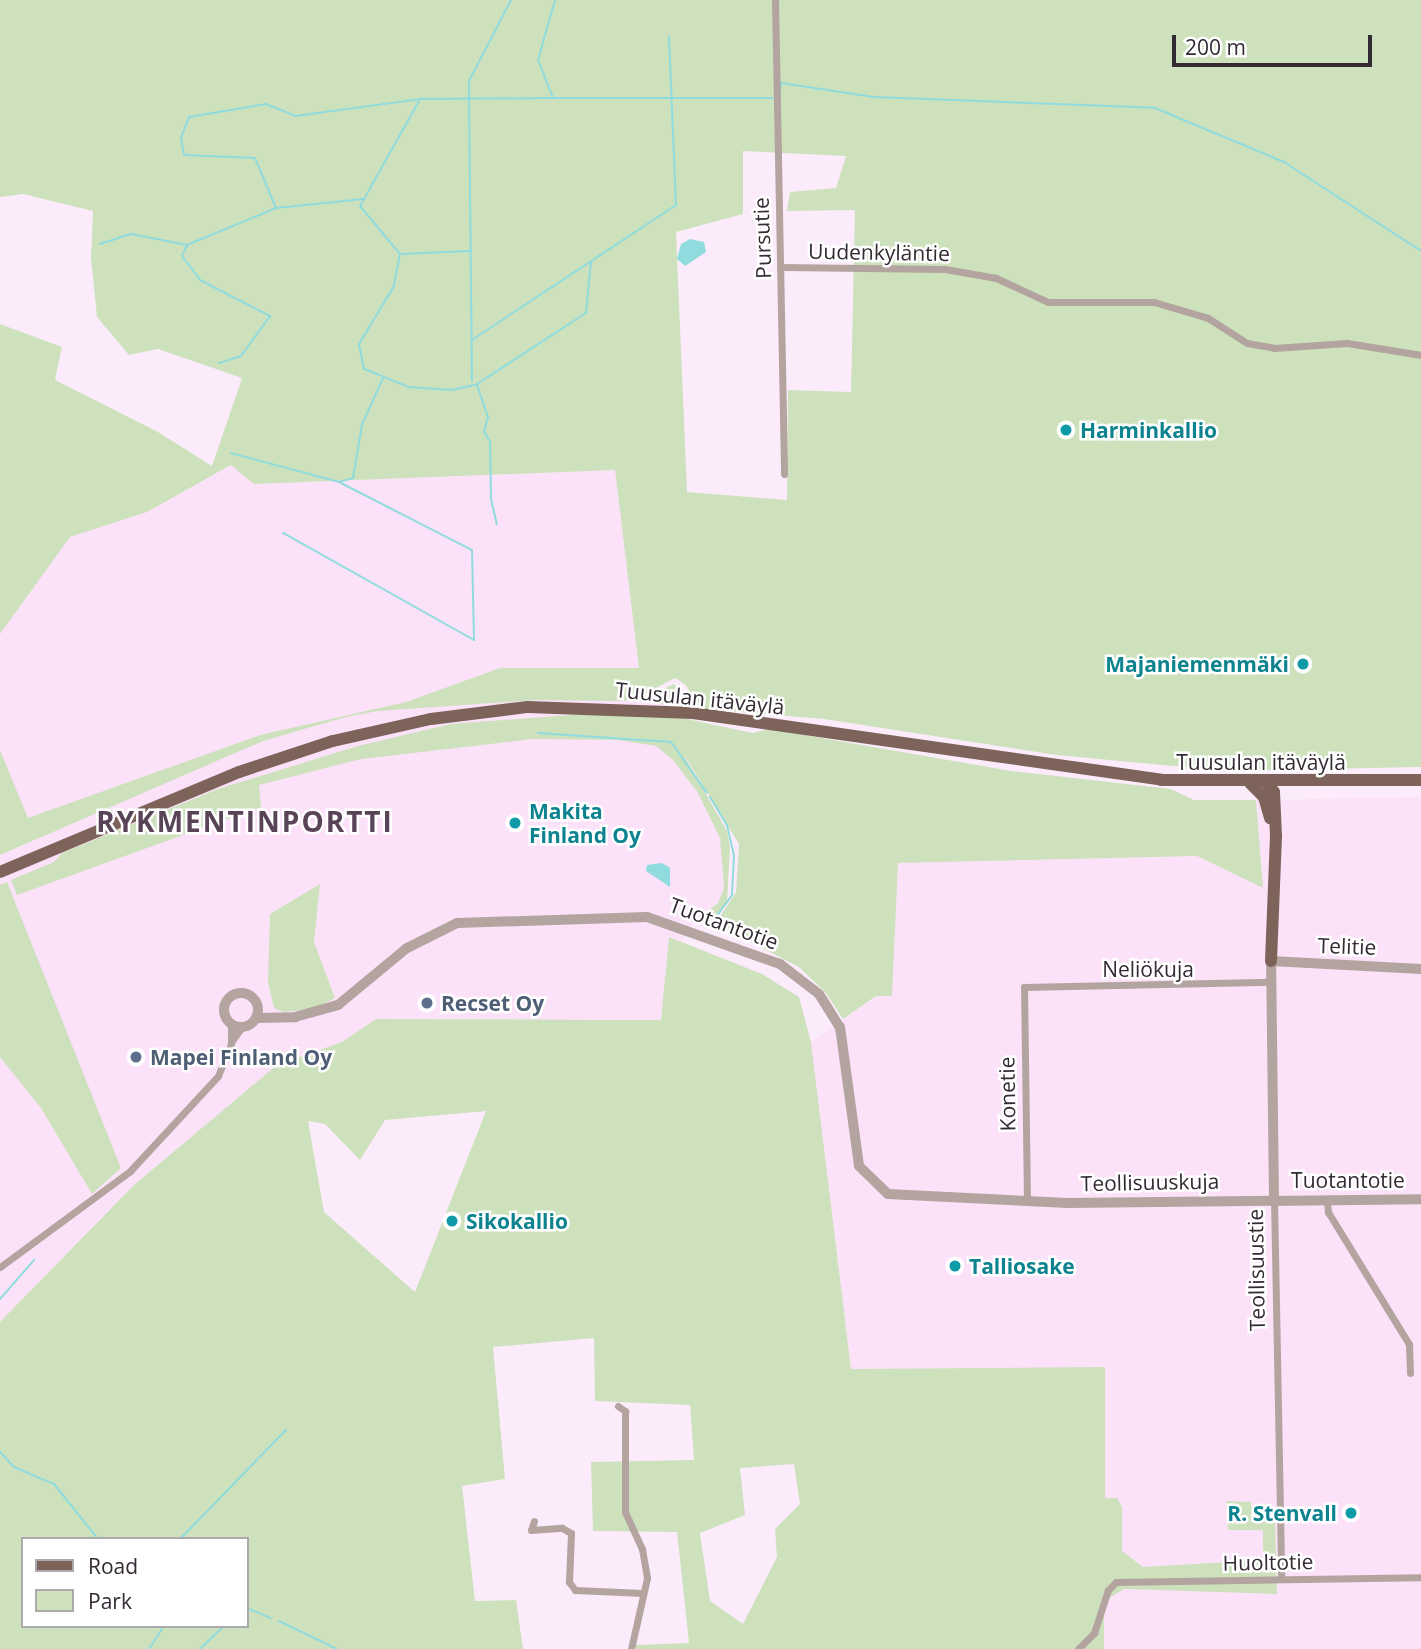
<!DOCTYPE html>
<meta charset="utf-8">
<style>
body{margin:0}
#map{position:relative;width:1421px;height:1649px;overflow:hidden;background:#fcecfb;font-family:"Open Sans",sans-serif}
div>[style]{position:absolute}
[style*='--x']{left:calc(var(--x)*1px);top:calc(var(--y)*1px);width:calc(var(--w)*1px);rotate:calc(var(--a)*1deg)}
.built>*{inset:0;background:#fce2f9}
.green>*{inset:0;background:#cde1bd}
.water>*{inset:0;background:#90dbdd}
.stream>*{height:2px;margin:-1px;padding:0 1px;transform-origin:1px;border-radius:1px;background:#90dbdd}
.minor>*{height:7px;margin:-3.5px;padding:0 3.5px;transform-origin:3.5px;border-radius:3.5px;background:#b3a49f}
.tertiary>*{height:10px;margin:-5px;padding:0 5px;transform-origin:5px;border-radius:5px;background:#b3a49f}
.tertiary>.ring{margin:-5px;padding:0;box-sizing:content-box;background:none;border:10px solid #b3a49f;border-radius:50%}
.primary>*{height:12px;margin:-6px;padding:0 6px;transform-origin:6px;border-radius:6px;background:#7d635a}
.dots>*{width:19px;height:19px;translate:-50% -50%;box-sizing:border-box;border:4px solid #fff;border-radius:50%}
span{translate:-50% -50%;white-space:nowrap;text-align:center;line-height:1.15;-webkit-text-stroke:5px #fff;paint-order:stroke}
.street-label{font-size:21px;color:#332a33}
.culture-label{font-size:21px;color:#0d838f;font-weight:700}
.left{translate:0 -50%;text-align:left}
.right{translate:-100% -50%;text-align:right}
.service-label{font-size:21px;color:#4e5e75;font-weight:700}
.district-label{font-size:28px;color:#584357;font-weight:700;letter-spacing:2px}
.legend{position:absolute;left:21px;top:1537px;width:228px;height:91px;box-sizing:border-box;background:#fff;border:2px solid #adaaad;margin:0;padding:9px 12px;list-style:none;font-size:21px;color:#332a33}
.legend li{display:flex;align-items:center;gap:14px;height:35px}
.legend b{width:35px;border:2px solid #adaaad}
.scale{position:absolute;left:1172px;top:35px;width:200px;height:32px;box-sizing:border-box;border:4px solid #332a33;border-top:0;padding-left:9px;font-size:21px;line-height:24px;white-space:nowrap;color:#332a33;-webkit-text-stroke:5px #fff;paint-order:stroke}
</style>
<div id="map">
<div class="built">
<i style="clip-path:polygon(232px 465px,255px 484px,615px 470px,639px 669px,678px 717px,673px 760px,698px 793px,720px 837px,724px 888px,718px 903px,693px 922px,682px 941px,669px 938px,661px 1020px,376px 1019px,342px 1042px,277px 1065px,134px 1185px,0 1322px,0 855px,36px 840px,0 750px,0 634px,70px 537px,147px 512px)"></i>
<i style="clip-path:polygon(1421px 797px,1421px 1649px,1104px 1649px,1105px 1368px,851px 1369px,811px 1042px,877px 996px,892px 996px,898px 863px,1197px 856px,1262px 888px,1256px 800px)"></i>
</div>
<div class="green">
<i style="clip-path:polygon(evenodd,0 0,1421px 0,1421px 767px,1226px 771px,1057px 755px,824px 719px,701px 709px,685px 684px,675px 678px,635px 699px,620px 701px,537px 700px,378px 711px,346px 717px,263px 741px,0 855px,0 750px,28px 818px,260px 735px,406px 702px,500px 668px,639px 668px,615px 470px,254px 484px,231px 465px,147px 512px,70px 537px,0 634px,0 324px,62px 347px,55px 380px,158px 432px,212px 466px,242px 378px,158px 349px,129px 355px,97px 317px,91px 258px,93px 211px,23px 194px,0 197px,0 0,743px 151px,846px 156px,836px 188px,790px 192px,787px 211px,855px 210px,851px 392px,788px 390px,787px 500px,687px 492px,676px 232px,743px 214px,743px 151px)"></i>
<i style="clip-path:polygon(674px 684px,688px 694px,692px 708px,638px 701px)"></i>
<i style="clip-path:polygon(598px 713px,678px 717px,752px 733px,770px 729px,1011px 771px,1171px 789px,1194px 800px,1256px 800px,1263px 888px,1197px 856px,898px 863px,892px 996px,876px 996px,843px 1019px,826px 993px,799px 967px,715px 924px,736px 892px,739px 844px,683px 753px,727px 831px,730px 846px,727px 903px,711px 921px,693px 922px,718px 903px,724px 888px,720px 838px,698px 793px,673px 760px,656px 746px,618px 740px,533px 739px,361px 759px,259px 785px,261px 807px,17px 895px,11px 880px,54px 862px,62px 853px,218px 789px,358px 746px,451px 724px)"></i>
<i style="clip-path:polygon(7px 882px,121px 1168px,92px 1194px,41px 1108px,0 1057px,0 885px)"></i>
<i style="clip-path:polygon(320px 884px,314px 942px,335px 998px,314px 1009px,283px 1012px,274px 1008px,268px 982px,270px 914px)"></i>
<i style="clip-path:polygon(evenodd,669px 937px,762px 974px,799px 997px,811px 1042px,851px 1369px,1105px 1367px,1105px 1498px,1117px 1498px,1122px 1507px,1122px 1551px,1143px 1567px,1263px 1560px,1263px 1530px,1228px 1530px,1226px 1501px,1251px 1502px,1251px 1507px,1267px 1504px,1275px 1516px,1277px 1594px,1124px 1589px,1104px 1601px,1104px 1649px,636px 1649px,636px 1645px,689px 1643px,677px 1532px,593px 1531px,591px 1462px,694px 1460px,690px 1405px,595px 1401px,594px 1338px,493px 1347px,505px 1479px,462px 1486px,475px 1601px,516px 1600px,523px 1649px,0 1649px,0 1322px,134px 1185px,277px 1065px,342px 1042px,376px 1019px,661px 1020px,669px 937px,486px 1111px,415px 1292px,324px 1212px,308px 1121px,325px 1124px,360px 1160px,385px 1120px,486px 1111px,669px 937px,794px 1464px,800px 1504px,775px 1529px,777px 1557px,743px 1624px,710px 1601px,700px 1533px,745px 1515px,740px 1468px,794px 1464px,669px 937px,23px 1539px,247px 1539px,247px 1626px,23px 1626px,23px 1539px)"></i>
</div>
<div class="water">
<i style="clip-path:polygon(690px 239px,704px 242px,706px 252px,685px 266px,677px 259px,681px 244px)"></i>
<i style="clip-path:polygon(662px 863px,670px 868px,670px 887px,646px 871px,647px 865px)"></i>
</div>
<div class="stream">
<i style="--x:555;--y:0;--w:62;--a:105.8"></i>
<i style="--x:538;--y:60;--w:41;--a:68.5"></i>
<i style="--x:553;--y:98;--w:221;--a:0"></i>
<i style="--x:779;--y:98;--w:15;--a:-82"></i>
<i style="--x:781;--y:83;--w:94;--a:8.6"></i>
<i style="--x:874;--y:97;--w:281;--a:2.2"></i>
<i style="--x:1155;--y:108;--w:140;--a:22.7"></i>
<i style="--x:1284;--y:162;--w:163;--a:33"></i>
<i style="--x:419;--y:101;--w:120;--a:119.3"></i>
<i style="--x:360;--y:206;--w:62;--a:50.2"></i>
<i style="--x:400;--y:254;--w:70;--a:-2.5"></i>
<i style="--x:276;--y:208;--w:54;--a:-112.8"></i>
<i style="--x:255;--y:158;--w:71;--a:-177.6"></i>
<i style="--x:184;--y:155;--w:17;--a:-100"></i>
<i style="--x:181;--y:138;--w:22;--a:-69"></i>
<i style="--x:189;--y:117;--w:78;--a:-9.6"></i>
<i style="--x:266;--y:104;--w:31;--a:22"></i>
<i style="--x:295;--y:116;--w:126;--a:-7.7"></i>
<i style="--x:420;--y:99;--w:132;--a:-0.4"></i>
<i style="--x:100;--y:244;--w:33;--a:-18"></i>
<i style="--x:131;--y:234;--w:57;--a:11.1"></i>
<i style="--x:187;--y:245;--w:96;--a:-22.6"></i>
<i style="--x:276;--y:208;--w:88;--a:-5.8"></i>
<i style="--x:187;--y:246;--w:11;--a:117"></i>
<i style="--x:182;--y:256;--w:30;--a:53"></i>
<i style="--x:200;--y:280;--w:79;--a:27.2"></i>
<i style="--x:270;--y:316;--w:49;--a:125.9"></i>
<i style="--x:241;--y:356;--w:23;--a:162"></i>
<i style="--x:400;--y:254;--w:33;--a:101"></i>
<i style="--x:394;--y:286;--w:68;--a:121.1"></i>
<i style="--x:359;--y:344;--w:25;--a:79"></i>
<i style="--x:364;--y:369;--w:48;--a:21.8"></i>
<i style="--x:409;--y:387;--w:43;--a:4"></i>
<i style="--x:452;--y:390;--w:26;--a:-13"></i>
<i style="--x:477;--y:384;--w:130;--a:-33.1"></i>
<i style="--x:586;--y:313;--w:52;--a:-84.5"></i>
<i style="--x:472;--y:340;--w:245;--a:-33.5"></i>
<i style="--x:676;--y:205;--w:169;--a:-92.4"></i>
<i style="--x:472;--y:381;--w:300;--a:-90.6"></i>
<i style="--x:469;--y:81;--w:91;--a:-62.6"></i>
<i style="--x:477;--y:385;--w:34;--a:71"></i>
<i style="--x:488;--y:417;--w:15;--a:106"></i>
<i style="--x:484;--y:431;--w:13;--a:61"></i>
<i style="--x:490;--y:442;--w:57;--a:89"></i>
<i style="--x:491;--y:499;--w:26;--a:77"></i>
<i style="--x:231;--y:453;--w:112;--a:15"></i>
<i style="--x:339;--y:482;--w:149;--a:27.1"></i>
<i style="--x:472;--y:550;--w:90;--a:88.7"></i>
<i style="--x:474;--y:640;--w:219;--a:-150.7"></i>
<i style="--x:339;--y:482;--w:15;--a:-16"></i>
<i style="--x:353;--y:478;--w:54;--a:-80.4"></i>
<i style="--x:362;--y:425;--w:51;--a:-65.9"></i>
<i style="--x:538;--y:733;--w:133;--a:3.9"></i>
<i style="--x:671;--y:742;--w:62;--a:54.8"></i>
<i style="--x:710;--y:797;--w:33;--a:59"></i>
<i style="--x:727;--y:825;--w:32;--a:77"></i>
<i style="--x:734;--y:856;--w:39;--a:93"></i>
<i style="--x:732;--y:895;--w:36;--a:126"></i>
<i style="--x:0;--y:1299;--w:52;--a:-48.9"></i>
<i style="--x:0;--y:1452;--w:21;--a:47"></i>
<i style="--x:14;--y:1467;--w:43;--a:23"></i>
<i style="--x:54;--y:1484;--w:70;--a:51.3"></i>
<i style="--x:180;--y:1539;--w:152;--a:-45.8"></i>
<i style="--x:247;--y:1608;--w:26;--a:23"></i>
<i style="--x:279;--y:1621;--w:64;--a:25.8"></i>
<i style="--x:149;--y:1649;--w:27;--a:-57"></i>
<i style="--x:200;--y:1649;--w:33;--a:-44"></i>
</div>
<div class="minor">
<i style="--x:775;--y:0;--w:474;--a:88.9"></i>
<i style="--x:781;--y:267;--w:164;--a:0.7"></i>
<i style="--x:945;--y:269;--w:52;--a:10"></i>
<i style="--x:996;--y:278;--w:57;--a:24.8"></i>
<i style="--x:1048;--y:302;--w:106;--a:0"></i>
<i style="--x:1154;--y:302;--w:56;--a:16.5"></i>
<i style="--x:1208;--y:318;--w:46;--a:32.7"></i>
<i style="--x:1247;--y:343;--w:27;--a:10"></i>
<i style="--x:1274;--y:348;--w:73;--a:-3.9"></i>
<i style="--x:1347;--y:343;--w:75;--a:9.2"></i>
<i style="--x:231;--y:1042;--w:19;--a:-54"></i>
<i style="--x:1274;--y:1199;--w:380;--a:88.9"></i>
<i style="--x:1027;--y:1200;--w:213;--a:-90.8"></i>
<i style="--x:1024;--y:987;--w:247;--a:-1.2"></i>
<i style="--x:1327;--y:1201;--w:11;--a:85"></i>
<i style="--x:1328;--y:1212;--w:155;--a:58.5"></i>
<i style="--x:1409;--y:1344;--w:29;--a:88"></i>
<i style="--x:0;--y:1267;--w:162;--a:-36.4"></i>
<i style="--x:130;--y:1171;--w:129;--a:-47.2"></i>
<i style="--x:218;--y:1076;--w:35;--a:-68"></i>
<i style="--x:231;--y:1043;--w:19;--a:-90"></i>
<i style="--x:618;--y:1406;--w:9;--a:36"></i>
<i style="--x:625;--y:1411;--w:101;--a:90"></i>
<i style="--x:625;--y:1512;--w:41;--a:65.3"></i>
<i style="--x:642;--y:1549;--w:29;--a:80"></i>
<i style="--x:647;--y:1578;--w:73;--a:102.7"></i>
<i style="--x:534;--y:1521;--w:9;--a:108"></i>
<i style="--x:531;--y:1530;--w:31;--a:-4"></i>
<i style="--x:562;--y:1528;--w:10;--a:29"></i>
<i style="--x:571;--y:1533;--w:49;--a:92.3"></i>
<i style="--x:569;--y:1582;--w:10;--a:53"></i>
<i style="--x:575;--y:1590;--w:68;--a:2.5"></i>
<i style="--x:1078;--y:1649;--w:23;--a:-45"></i>
<i style="--x:1094;--y:1633;--w:45;--a:-72"></i>
<i style="--x:1108;--y:1590;--w:11;--a:-45"></i>
<i style="--x:1116;--y:1582;--w:305;--a:-0.9"></i>
</div>
<div class="tertiary">
<i class="ring" style="left:224px;top:993px;width:24px;height:24px"></i>
<i style="--x:256;--y:1018;--w:39;--a:-1"></i>
<i style="--x:295;--y:1017;--w:45;--a:-15.6"></i>
<i style="--x:338;--y:1005;--w:89;--a:-39.6"></i>
<i style="--x:407;--y:948;--w:56;--a:-26.6"></i>
<i style="--x:457;--y:923;--w:190;--a:-1.8"></i>
<i style="--x:647;--y:917;--w:141;--a:19.5"></i>
<i style="--x:780;--y:964;--w:49;--a:37.6"></i>
<i style="--x:819;--y:994;--w:39;--a:58"></i>
<i style="--x:840;--y:1027;--w:140;--a:82.2"></i>
<i style="--x:859;--y:1166;--w:40;--a:44"></i>
<i style="--x:888;--y:1194;--w:180;--a:2.9"></i>
<i style="--x:1068;--y:1203;--w:353;--a:-0.6"></i>
<i style="--x:1274;--y:1199;--w:238;--a:-90.7"></i>
<i style="--x:1271;--y:961;--w:150;--a:3.1"></i>
</div>
<div class="primary">
<i style="--x:1250;--y:783;--w:20;--a:45"></i>
<i style="--x:1264;--y:797;--w:22;--a:74"></i>
<i style="--x:1267;--y:783;--w:11;--a:52"></i>
<i style="--x:1274;--y:792;--w:44;--a:87.4"></i>
<i style="--x:1276;--y:836;--w:125;--a:92.3"></i>
<i style="--x:0;--y:872;--w:259;--a:-22.7"></i>
<i style="--x:239;--y:772;--w:99;--a:-18.3"></i>
<i style="--x:333;--y:741;--w:100;--a:-12.7"></i>
<i style="--x:431;--y:719;--w:98;--a:-7.1"></i>
<i style="--x:528;--y:707;--w:165;--a:2.1"></i>
<i style="--x:693;--y:713;--w:473;--a:8.1"></i>
<i style="--x:1161;--y:780;--w:260;--a:0"></i>
</div>
<div class="dots">
<i style="left:1066px;top:430px;background:#0f9aa8"></i>
<i style="left:1303px;top:664px;background:#0f9aa8"></i>
<i style="left:515px;top:823px;background:#0f9aa8"></i>
<i style="left:427px;top:1003px;background:#5c6f8a"></i>
<i style="left:136px;top:1057px;background:#5c6f8a"></i>
<i style="left:452px;top:1221px;background:#0f9aa8"></i>
<i style="left:955px;top:1266px;background:#0f9aa8"></i>
<i style="left:1351px;top:1513px;background:#0f9aa8"></i>
</div>
<div class="street-label">
<span style="left:762px;top:238px;rotate:-92deg">Pursutie</span>
<span style="left:879px;top:252px;rotate:1deg">Uudenkyläntie</span>
<span style="left:700px;top:698px;rotate:6deg">Tuusulan itäväylä</span>
<span style="left:1261px;top:762px">Tuusulan itäväylä</span>
<span style="left:724px;top:923px;rotate:20deg">Tuotantotie</span>
<span style="left:1347px;top:946px;rotate:2deg">Telitie</span>
<span style="left:1148px;top:969px">Neliökuja</span>
<span style="left:1007px;top:1094px;rotate:-91deg">Konetie</span>
<span style="left:1348px;top:1180px">Tuotantotie</span>
<span style="left:1150px;top:1182px;rotate:-1deg">Teollisuuskuja</span>
<span style="left:1256px;top:1270px;rotate:-91deg">Teollisuustie</span>
<span style="left:1268px;top:1562px;rotate:-1deg">Huoltotie</span>
</div>
<div class="culture-label">
<span class="left" style="left:1080px;top:430px">Harminkallio</span>
<span class="right" style="left:1289px;top:664px">Majaniemenmäki</span>
<span class="left" style="left:529px;top:823px">Makita<br>Finland Oy</span>
<span class="left" style="left:466px;top:1221px">Sikokallio</span>
<span class="left" style="left:969px;top:1266px">Talliosake</span>
<span class="right" style="left:1337px;top:1513px">R. Stenvall</span>
</div>
<div class="service-label">
<span class="left" style="left:441px;top:1003px">Recset Oy</span>
<span class="left" style="left:150px;top:1057px">Mapei Finland Oy</span>
</div>
<div class="district-label">
<span style="left:245px;top:821px">RYKMENTINPORTTI</span>
</div>
<ul class="legend">
<li><b style="height:9px;background:#7d635a"></b>Road</li>
<li><b style="height:19px;background:#cde1bd"></b>Park</li>
</ul>
<div class="scale">200 m</div>
</div>
